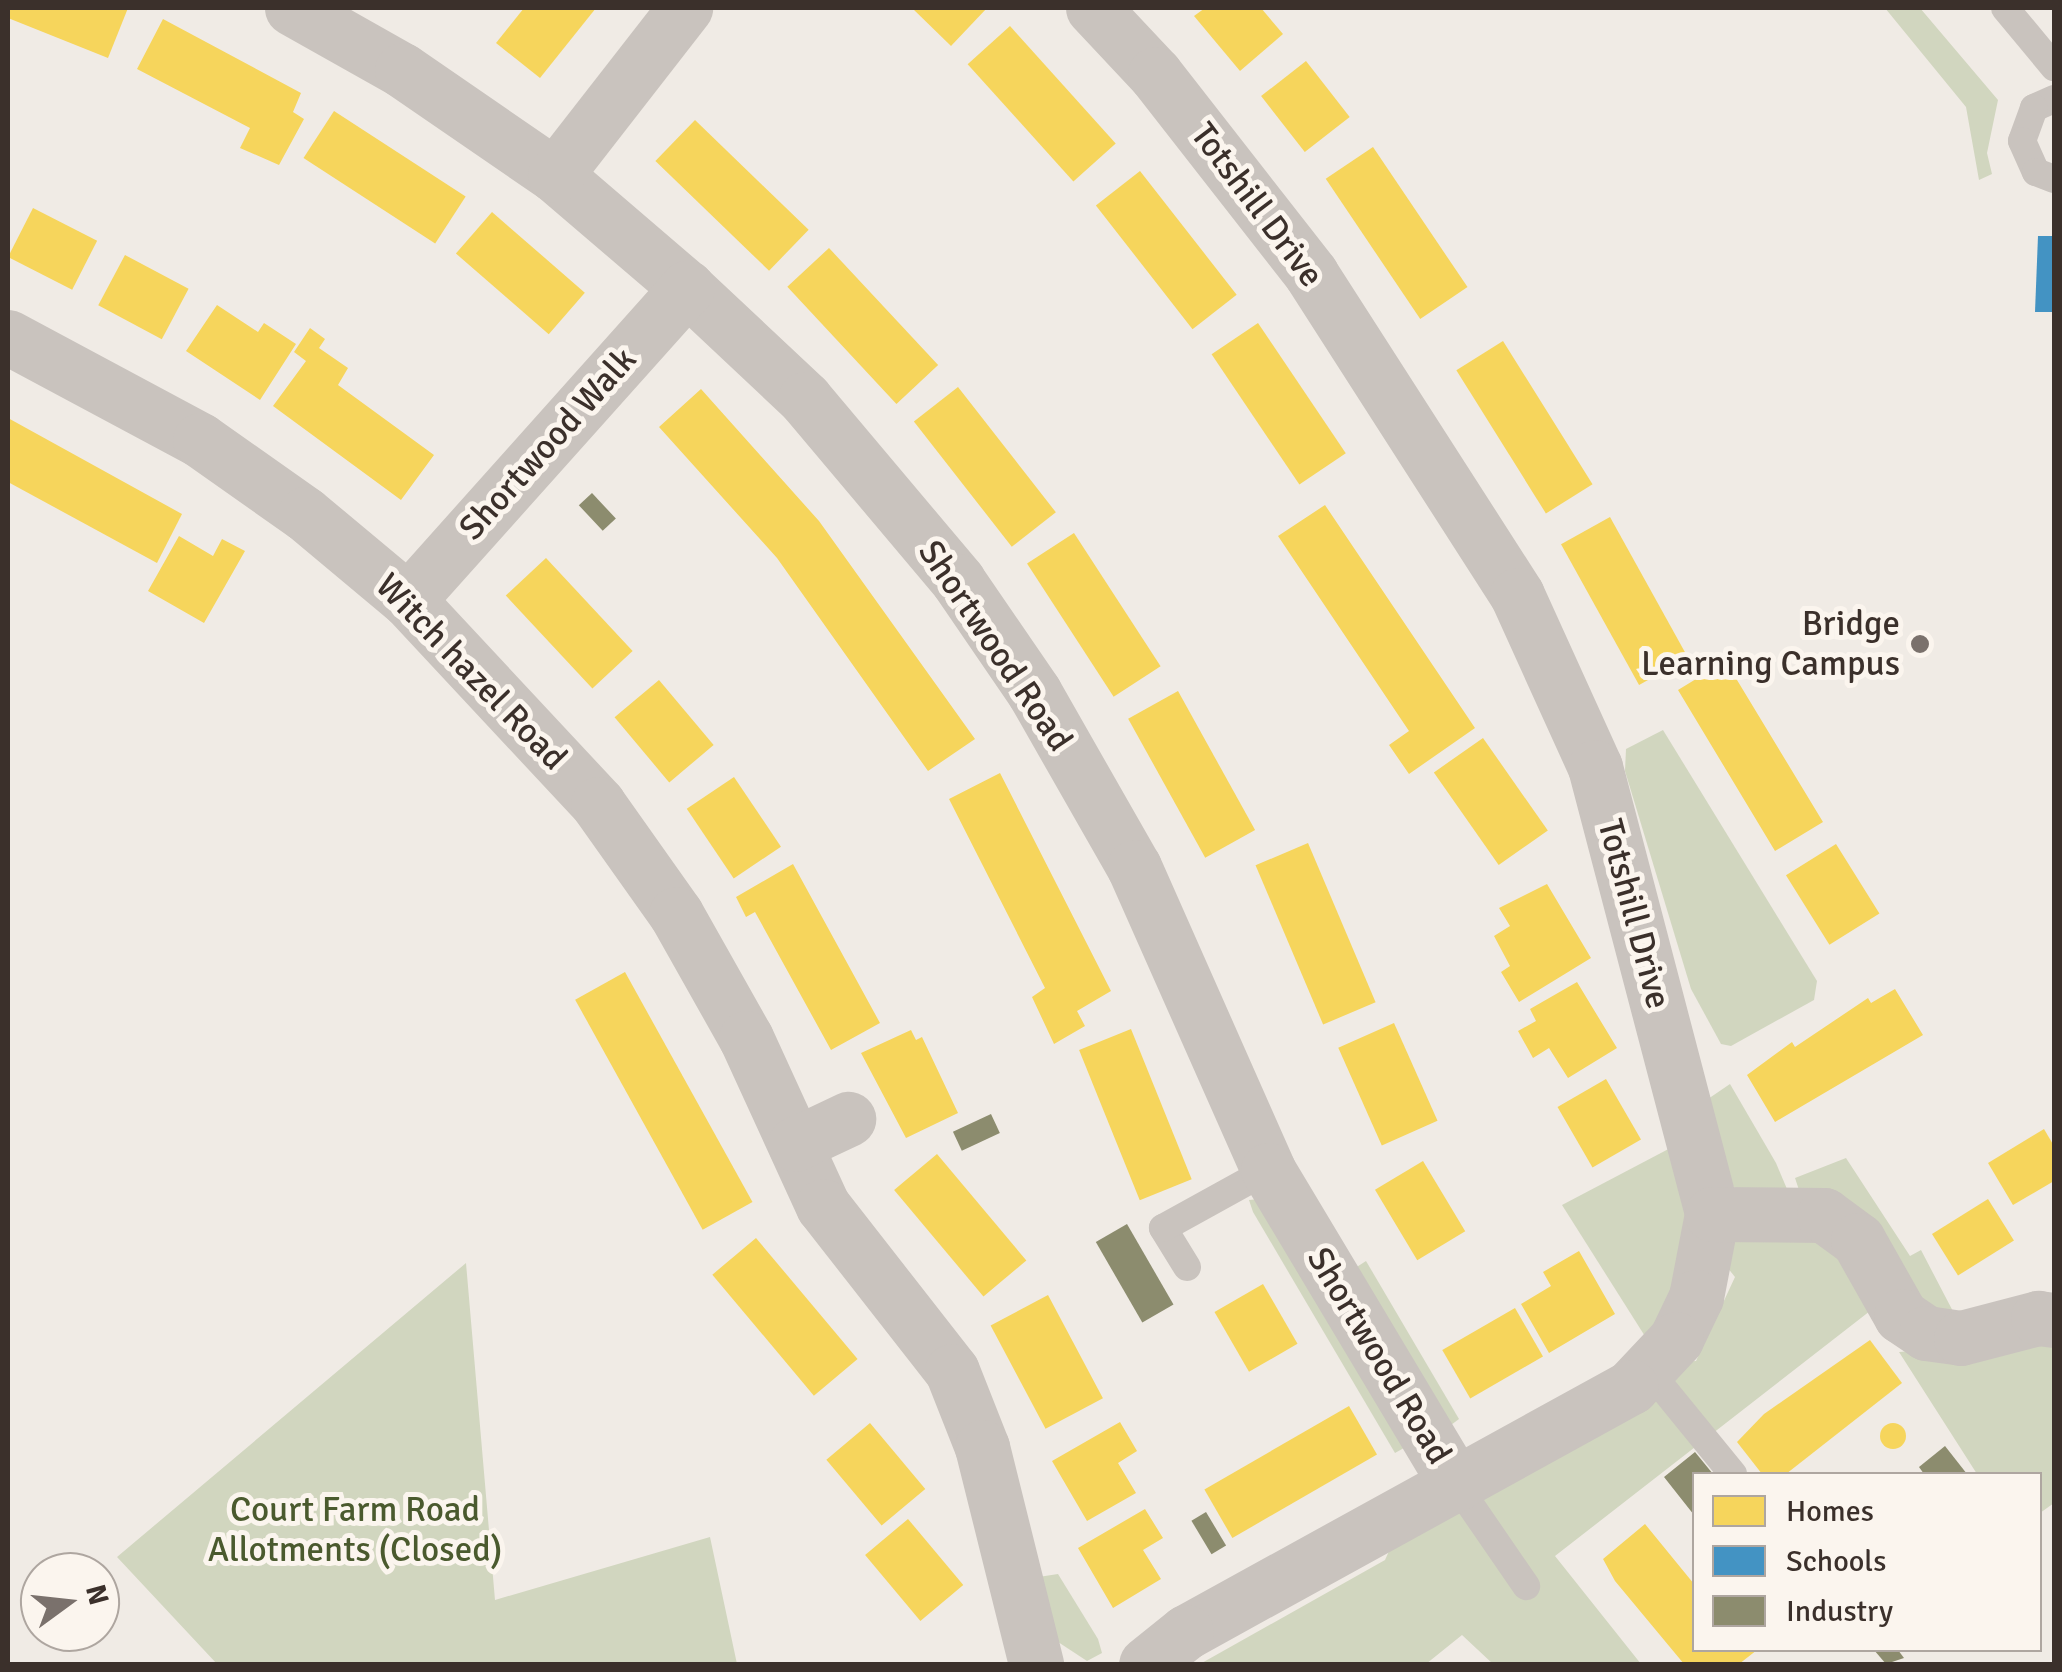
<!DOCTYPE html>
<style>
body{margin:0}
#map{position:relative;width:2062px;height:1672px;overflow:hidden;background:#f0ebe5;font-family:Signika,sans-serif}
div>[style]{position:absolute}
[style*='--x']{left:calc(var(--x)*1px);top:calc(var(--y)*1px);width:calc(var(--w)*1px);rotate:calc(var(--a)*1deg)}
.green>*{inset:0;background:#d1d6bf}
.homes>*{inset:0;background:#f6d55c;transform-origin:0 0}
.round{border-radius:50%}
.schools>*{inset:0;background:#4393c3}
.industry>*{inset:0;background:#8c8c6e;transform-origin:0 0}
.service>*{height:28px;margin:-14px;padding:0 14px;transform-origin:14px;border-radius:14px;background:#c9c3be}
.minor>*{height:55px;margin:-27.5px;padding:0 27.5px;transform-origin:27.5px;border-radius:27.5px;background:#c9c3be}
.dots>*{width:28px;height:28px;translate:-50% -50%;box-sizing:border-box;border:5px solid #fbf5ee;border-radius:50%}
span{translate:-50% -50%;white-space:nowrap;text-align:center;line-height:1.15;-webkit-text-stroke:10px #fbf5ee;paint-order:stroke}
.street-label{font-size:35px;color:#3b302b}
.poi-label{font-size:35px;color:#3b302b}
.right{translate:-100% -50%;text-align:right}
.park-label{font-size:35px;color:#4a5a2e}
.frame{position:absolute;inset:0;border:10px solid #3b302b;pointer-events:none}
.legend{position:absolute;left:1692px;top:1472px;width:350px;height:180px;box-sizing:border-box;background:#fbf5ee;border:2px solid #aea6a0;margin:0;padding:12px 18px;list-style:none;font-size:30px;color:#3b302b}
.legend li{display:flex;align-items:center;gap:20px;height:50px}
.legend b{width:50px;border:2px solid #aea6a0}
.north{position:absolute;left:20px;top:1552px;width:100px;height:100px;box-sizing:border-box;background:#fbf5ee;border:2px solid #aea6a0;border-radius:50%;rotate:75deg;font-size:28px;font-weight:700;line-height:40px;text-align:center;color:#3b302b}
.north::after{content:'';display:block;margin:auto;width:35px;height:45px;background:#7a716c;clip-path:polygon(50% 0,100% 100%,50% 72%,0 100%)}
</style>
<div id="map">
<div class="green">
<i style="clip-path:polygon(1885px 8px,1920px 8px,1998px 100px,1987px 153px,1992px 174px,1979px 180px,1966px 107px)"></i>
<i style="clip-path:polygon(1663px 730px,1817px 981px,1814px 1000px,1731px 1046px,1721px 1044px,1691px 989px,1625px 771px,1626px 749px)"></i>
<i style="clip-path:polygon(1730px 1084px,1776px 1163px,1787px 1189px,1735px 1188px,1728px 1181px,1705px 1101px)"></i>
<i style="clip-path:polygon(1678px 1144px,1690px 1183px,1687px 1263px,1648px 1341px,1562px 1205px)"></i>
<i style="clip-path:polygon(1846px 1158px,1910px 1256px,1921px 1250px,1957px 1319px,1936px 1318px,1799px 1190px,1795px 1178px)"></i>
<i style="clip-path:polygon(1259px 1199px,1411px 1444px,1395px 1453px,1253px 1212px,1249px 1200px)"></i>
<i style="clip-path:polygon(1823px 1235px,1870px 1311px,1555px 1556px,1641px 1664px,1493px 1664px,1462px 1635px,1426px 1664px,1200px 1664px,1385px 1560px,1394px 1540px,1676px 1362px,1696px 1361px,1735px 1277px,1723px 1262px,1729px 1241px)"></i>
<i style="clip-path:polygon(1366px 1261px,1459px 1419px,1451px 1425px,1349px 1272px)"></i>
<i style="clip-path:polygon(466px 1263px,495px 1600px,710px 1537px,737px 1664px,217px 1664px,117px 1557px)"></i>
<i style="clip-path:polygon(2054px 1340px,2054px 1503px,2040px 1513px,2040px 1474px,1977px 1474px,1899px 1352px)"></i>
<i style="clip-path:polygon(1058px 1574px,1098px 1639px,1102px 1653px,1087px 1661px,1052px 1638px,1032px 1578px)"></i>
</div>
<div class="homes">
<i style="clip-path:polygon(8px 8px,128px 8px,108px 58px,8px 18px)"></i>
<i style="clip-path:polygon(524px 8px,596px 8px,540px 78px,496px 43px)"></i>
<i style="clip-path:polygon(912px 8px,987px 8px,951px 46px)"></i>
<i style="clip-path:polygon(1205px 8px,1261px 8px,1283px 34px,1240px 71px,1194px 16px)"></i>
<i style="clip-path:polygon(163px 19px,301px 93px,293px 112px,304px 119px,279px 165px,240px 148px,250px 128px,137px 69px)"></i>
<i style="left:1010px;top:26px;width:158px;height:57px;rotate:48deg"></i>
<i style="left:1306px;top:61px;width:71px;height:57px;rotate:52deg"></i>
<i style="left:334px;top:111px;width:157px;height:56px;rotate:33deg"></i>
<i style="left:695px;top:120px;width:158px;height:57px;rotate:44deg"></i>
<i style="left:1373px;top:147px;width:169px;height:57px;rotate:56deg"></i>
<i style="left:1140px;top:171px;width:157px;height:56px;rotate:52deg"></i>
<i style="left:33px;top:208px;width:72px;height:55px;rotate:27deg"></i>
<i style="left:492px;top:212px;width:123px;height:55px;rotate:41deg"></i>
<i style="left:829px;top:248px;width:160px;height:57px;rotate:47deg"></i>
<i style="left:125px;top:255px;width:72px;height:57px;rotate:28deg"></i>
<i style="clip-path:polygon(217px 305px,258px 332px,264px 323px,296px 344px,260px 400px,186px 351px)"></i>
<i style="left:1258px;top:323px;width:157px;height:56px;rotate:56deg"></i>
<i style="clip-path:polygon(310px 328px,325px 339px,319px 348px,348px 368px,338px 385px,434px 455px,401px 500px,273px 406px,306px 361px,294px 352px)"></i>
<i style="left:1503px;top:341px;width:169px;height:55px;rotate:58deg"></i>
<i style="left:958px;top:387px;width:159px;height:56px;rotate:52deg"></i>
<i style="clip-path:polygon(701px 389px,819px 521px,975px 739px,928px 771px,777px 558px,659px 427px)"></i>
<i style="clip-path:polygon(8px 418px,182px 514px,157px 563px,8px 482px)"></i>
<i style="clip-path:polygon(1325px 505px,1475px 728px,1409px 774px,1389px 745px,1409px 731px,1278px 536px)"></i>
<i style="left:1610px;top:517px;width:161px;height:56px;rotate:61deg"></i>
<i style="left:1074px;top:533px;width:159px;height:56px;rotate:57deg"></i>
<i style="clip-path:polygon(179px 536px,213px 556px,222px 539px,245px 551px,204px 623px,148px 591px)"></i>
<i style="left:546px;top:558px;width:127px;height:55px;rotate:47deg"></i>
<i style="clip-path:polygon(1732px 657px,1744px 676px,1737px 680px,1823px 822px,1775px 851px,1678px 690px)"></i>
<i style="left:659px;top:680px;width:85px;height:58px;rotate:50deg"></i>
<i style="left:1178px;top:691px;width:159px;height:57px;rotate:61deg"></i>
<i style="left:1483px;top:738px;width:113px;height:60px;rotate:55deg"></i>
<i style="clip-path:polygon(1000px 773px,1111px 991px,1077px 1011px,1085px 1026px,1054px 1044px,1032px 997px,1045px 988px,949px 799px)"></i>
<i style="left:734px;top:777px;width:84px;height:57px;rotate:56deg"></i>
<i style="left:1308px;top:843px;width:173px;height:57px;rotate:67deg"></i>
<i style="left:1836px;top:844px;width:82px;height:59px;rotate:58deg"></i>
<i style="clip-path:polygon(793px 864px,880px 1023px,831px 1050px,755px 912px,746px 917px,736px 897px)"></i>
<i style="clip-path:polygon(1547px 884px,1591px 958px,1519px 1002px,1501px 972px,1510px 966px,1494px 936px,1510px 926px,1499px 908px)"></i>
<i style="left:625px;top:972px;width:263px;height:57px;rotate:61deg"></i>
<i style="clip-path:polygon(1577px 982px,1617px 1048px,1568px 1078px,1549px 1048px,1533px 1058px,1518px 1031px,1536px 1021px,1530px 1009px)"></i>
<i style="clip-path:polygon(1895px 989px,1923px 1035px,1775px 1122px,1747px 1075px,1792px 1042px,1795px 1047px,1868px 998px,1871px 1003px)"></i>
<i style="left:1394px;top:1023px;width:107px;height:61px;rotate:66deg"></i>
<i style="left:1131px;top:1029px;width:162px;height:56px;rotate:68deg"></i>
<i style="clip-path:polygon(911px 1030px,916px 1040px,922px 1037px,958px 1113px,906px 1138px,861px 1053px)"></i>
<i style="left:1606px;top:1079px;width:70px;height:56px;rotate:60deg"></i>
<i style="clip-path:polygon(2044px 1129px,2054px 1146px,2054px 1181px,2013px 1205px,1988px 1163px)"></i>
<i style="left:937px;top:1154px;width:139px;height:56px;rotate:50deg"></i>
<i style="left:1423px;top:1161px;width:82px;height:56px;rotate:59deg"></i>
<i style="left:1988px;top:1199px;width:49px;height:66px;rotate:58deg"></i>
<i style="left:756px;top:1238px;width:158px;height:57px;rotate:50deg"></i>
<i style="clip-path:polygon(1579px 1251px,1615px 1314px,1549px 1353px,1521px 1304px,1551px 1286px,1543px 1272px)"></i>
<i style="left:1263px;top:1284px;width:69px;height:56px;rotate:60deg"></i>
<i style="left:1048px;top:1295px;width:117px;height:65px;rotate:62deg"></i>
<i style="left:1515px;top:1308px;width:56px;height:84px;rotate:60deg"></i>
<i style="clip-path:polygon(1870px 1340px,1902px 1383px,1786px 1474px,1762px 1474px,1737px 1442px,1764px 1414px)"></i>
<i style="left:1349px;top:1406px;width:56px;height:167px;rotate:60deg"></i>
<i style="clip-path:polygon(1120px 1422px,1137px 1451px,1118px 1463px,1136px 1493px,1087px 1521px,1052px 1461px)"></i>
<i style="left:870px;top:1423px;width:86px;height:57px;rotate:50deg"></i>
<i class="round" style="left:1880px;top:1423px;width:26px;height:26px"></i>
<i style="clip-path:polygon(1145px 1509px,1163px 1538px,1143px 1550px,1161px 1579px,1113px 1608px,1078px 1548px)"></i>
<i style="left:908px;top:1519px;width:86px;height:56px;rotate:50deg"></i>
<i style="clip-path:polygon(1645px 1524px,1694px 1584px,1694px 1650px,1757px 1650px,1739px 1664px,1684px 1664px,1615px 1581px,1603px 1559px)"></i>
</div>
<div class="schools">
<i style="clip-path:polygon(2038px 236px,2054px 236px,2054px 312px,2035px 312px)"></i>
</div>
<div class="industry">
<i style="left:592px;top:493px;width:35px;height:18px;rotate:47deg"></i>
<i style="left:991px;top:1114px;width:21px;height:42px;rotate:65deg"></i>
<i style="left:1127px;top:1224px;width:93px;height:36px;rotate:60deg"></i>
<i style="clip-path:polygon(1945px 1446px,1967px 1474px,1924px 1474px,1919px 1467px)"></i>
<i style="clip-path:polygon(1695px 1452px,1713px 1474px,1694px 1474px,1694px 1515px,1664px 1477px)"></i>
<i style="left:1206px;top:1512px;width:39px;height:17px;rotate:59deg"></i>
<i style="clip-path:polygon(1874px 1650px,1898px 1650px,1904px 1658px,1886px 1664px)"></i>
</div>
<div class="service">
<i style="--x:2005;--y:8;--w:77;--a:50.3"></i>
<i style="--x:2054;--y:99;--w:22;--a:156"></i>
<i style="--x:2034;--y:108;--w:35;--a:110"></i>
<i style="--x:2022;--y:141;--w:34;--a:66"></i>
<i style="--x:2036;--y:172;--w:19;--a:21"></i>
<i style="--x:1187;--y:1267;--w:46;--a:-121.6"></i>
<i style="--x:1163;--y:1228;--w:120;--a:-28.9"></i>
<i style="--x:1649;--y:1371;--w:133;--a:50.8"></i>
<i style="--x:1456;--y:1484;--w:124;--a:55.5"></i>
</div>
<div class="minor">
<i style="--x:292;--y:8;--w:126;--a:29.4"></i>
<i style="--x:402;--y:70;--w:186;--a:34.5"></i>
<i style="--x:555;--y:175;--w:174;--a:40.6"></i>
<i style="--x:687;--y:288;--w:162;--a:43.2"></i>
<i style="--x:805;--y:399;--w:238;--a:49.9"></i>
<i style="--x:958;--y:581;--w:135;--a:55.6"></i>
<i style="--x:1034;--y:692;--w:202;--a:60.3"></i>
<i style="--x:1134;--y:867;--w:331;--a:66.1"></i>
<i style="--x:1268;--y:1170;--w:366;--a:59.1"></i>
<i style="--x:1093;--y:8;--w:91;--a:46.8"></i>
<i style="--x:1155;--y:74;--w:254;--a:52"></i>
<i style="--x:1311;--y:274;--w:381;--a:57.3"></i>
<i style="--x:1517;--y:595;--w:189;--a:65.6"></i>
<i style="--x:1595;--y:767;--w:462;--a:75.3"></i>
<i style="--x:1712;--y:1214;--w:85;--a:100.9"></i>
<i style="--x:1696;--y:1297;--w:47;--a:115.5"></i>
<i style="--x:1676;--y:1339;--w:66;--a:133.2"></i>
<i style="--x:1631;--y:1387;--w:508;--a:151.16"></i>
<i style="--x:1186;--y:1632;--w:51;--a:141.3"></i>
<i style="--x:555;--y:175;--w:212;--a:-52.1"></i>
<i style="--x:8;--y:337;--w:218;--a:28.2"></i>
<i style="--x:200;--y:440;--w:128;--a:35.2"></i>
<i style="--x:305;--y:514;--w:134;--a:39.9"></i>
<i style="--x:408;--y:600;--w:279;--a:47"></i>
<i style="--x:598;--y:804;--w:135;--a:54.7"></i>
<i style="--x:676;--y:914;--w:142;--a:60.6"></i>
<i style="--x:746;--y:1038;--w:185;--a:65.4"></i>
<i style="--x:823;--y:1206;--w:209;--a:52"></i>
<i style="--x:952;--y:1371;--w:82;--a:68.5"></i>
<i style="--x:982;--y:1447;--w:224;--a:76"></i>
<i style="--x:408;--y:600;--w:419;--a:-48.2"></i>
<i style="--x:795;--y:1144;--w:59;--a:-25.3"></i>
<i style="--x:1712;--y:1214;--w:112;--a:0.5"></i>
<i style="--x:1824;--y:1215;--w:42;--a:36.3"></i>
<i style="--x:1858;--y:1240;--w:87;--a:60.5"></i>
<i style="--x:1901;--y:1316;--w:30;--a:34"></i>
<i style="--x:1926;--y:1333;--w:35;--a:8"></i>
<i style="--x:1961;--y:1338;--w:80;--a:-14.6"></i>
<i style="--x:2038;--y:1318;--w:16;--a:7"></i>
</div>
<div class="dots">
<i style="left:1920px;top:644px;background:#7a716c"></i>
</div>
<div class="street-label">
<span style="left:1257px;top:205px;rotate:53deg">Totshill Drive</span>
<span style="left:548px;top:444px;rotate:-48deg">Shortwood Walk</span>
<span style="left:995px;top:646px;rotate:56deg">Shortwood Road</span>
<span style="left:471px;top:672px;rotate:46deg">Witch hazel Road</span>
<span style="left:1634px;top:914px;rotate:75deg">Totshill Drive</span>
<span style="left:1379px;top:1356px;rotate:59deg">Shortwood Road</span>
</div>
<div class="poi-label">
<span class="right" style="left:1900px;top:644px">Bridge<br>Learning Campus</span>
</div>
<div class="park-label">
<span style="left:355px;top:1530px">Court Farm Road<br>Allotments (Closed)</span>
</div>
<div class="frame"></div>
<ul class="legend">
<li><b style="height:28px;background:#f6d55c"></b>Homes</li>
<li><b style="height:28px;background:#4393c3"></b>Schools</li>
<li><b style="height:28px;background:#8c8c6e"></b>Industry</li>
</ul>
<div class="north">N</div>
</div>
